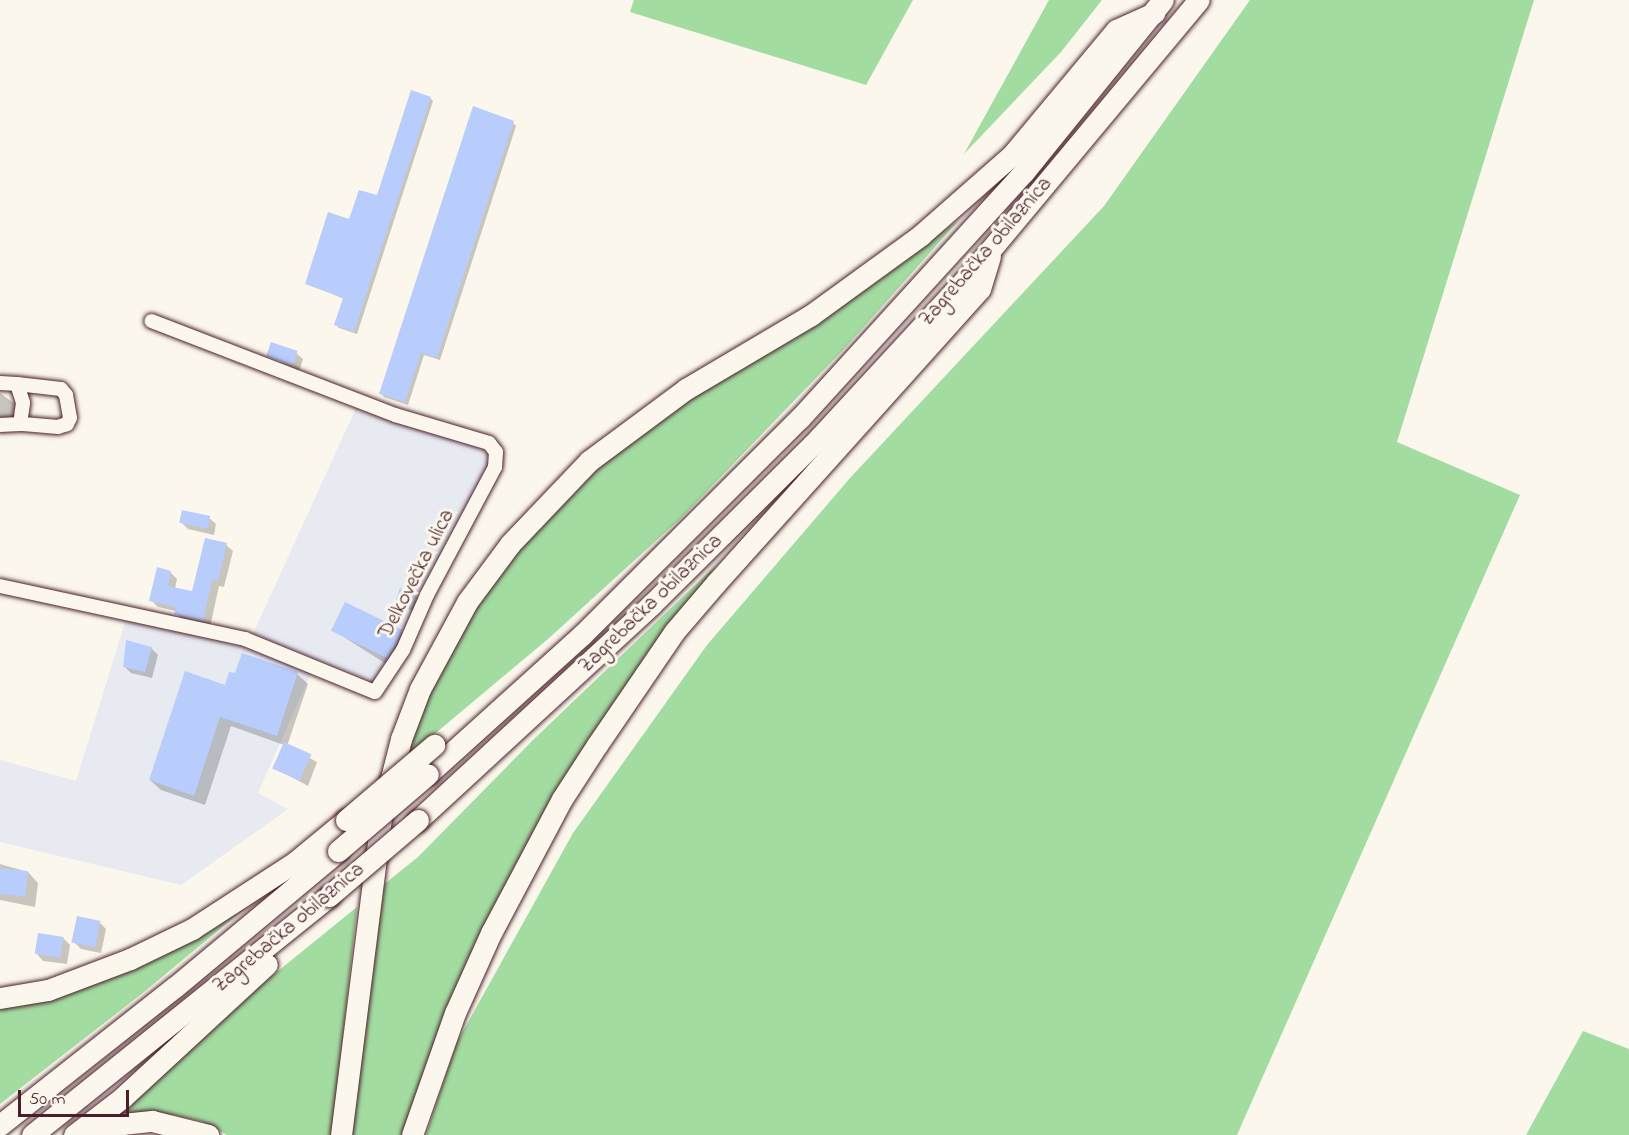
<!DOCTYPE html>
<meta charset="utf-8">
<style>
body{margin:0}
#map{position:relative;width:1629px;height:1135px;overflow:hidden;background:#fbf7ec;font-family:"Indie Flower",sans-serif}
div>[style]{position:absolute}
[style*='--x']{left:calc(var(--x)*1px);top:calc(var(--y)*1px);width:calc(var(--w)*1px);rotate:calc(var(--a)*1deg)}
.built>*{inset:0;background:#e7eaf1}
.green>*{inset:0;background:#a3dca1}
.shadow>*{inset:0;background:#0003}
.building>*{inset:0;background:#b8cdfc;transform-origin:0 0}
.roads{filter:drop-shadow(0 0 2px #4a1f2b) drop-shadow(0 0 2px #4a1f2b)}
.minor>*{height:14px;margin:-7px;padding:0 7px;transform-origin:7px;border-radius:7px;background:#fbf7ec}
.highway>*{height:21px;margin:-10.5px;padding:0 10.5px;transform-origin:10.5px;border-radius:10.5px;background:#fbf7ec}
.bridges{filter:drop-shadow(0 0 2px #4a1f2b) drop-shadow(0 0 2px #4a1f2b)}
.highway-bridge>*{height:21px;margin:-10.5px;padding:0 10.5px;transform-origin:10.5px;border-radius:10.5px;background:#fbf7ec}
span{translate:-50% -50%;white-space:nowrap;text-align:center;line-height:1.15;-webkit-text-stroke:6px #fbf7ec;paint-order:stroke}
.street-label{font-size:21px;color:#4a1f2b}
.scale{position:absolute;left:18px;top:1090px;width:111px;height:27px;box-sizing:border-box;border:3px solid #4a1f2b;border-top:0;padding-left:8px;font-size:18px;line-height:21px;white-space:nowrap;color:#4a1f2b;-webkit-text-stroke:4px #fbf7ec;paint-order:stroke}
</style>
<div id="map">
<div class="built">
<i style="clip-path:polygon(356px 408px,475px 445px,486px 454px,489px 465px,392px 662px,377px 683px,253px 634px)"></i>
<i style="clip-path:polygon(126px 619px,239px 646px,312px 671px,258px 793px,288px 809px,181px 885px,0 842px,0 760px,76px 781px)"></i>
</div>
<div class="green">
<i style="clip-path:polygon(634px 0,913px 0,866px 85px,630px 12px)"></i>
<i style="clip-path:polygon(1049px 0,1102px 0,1061px 52px,964px 154px)"></i>
<i style="clip-path:polygon(1250px 0,1534px 0,1397px 442px,1520px 495px,1237px 1135px,426px 1135px,456px 1044px,573px 833px,707px 645px,850px 478px,1104px 206px)"></i>
<i style="clip-path:polygon(959px 220px,845px 348px,681px 518px,548px 639px,406px 758px,425px 704px,476px 606px,527px 538px,582px 481px,619px 449px,706px 388px,868px 285px)"></i>
<i style="clip-path:polygon(716px 565px,457px 986px,402px 1135px,350px 1135px,377px 890px,418px 857px,534px 739px)"></i>
<i style="clip-path:polygon(250px 904px,144px 992px,0 1104px,0 1006px)"></i>
<i style="clip-path:polygon(357px 907px,332px 1135px,227px 1135px,201px 1121px,174px 1115px,120px 1117px,118px 1114px,220px 1018px)"></i>
<i style="clip-path:polygon(1583px 1031px,1629px 1049px,1629px 1135px,1526px 1135px)"></i>
</div>
<div class="shadow">
<i style="clip-path:polygon(430px 98px,433px 101px,357px 334px,339px 328px,336px 325px,344px 299px,307px 283px,350px 221px,378px 197px)"></i>
<i style="clip-path:polygon(513px 123px,516px 126px,440px 360px,424px 355px,408px 405px,384px 397px,381px 393px)"></i>
<i style="clip-path:polygon(296px 353px,303px 359px,299px 371px,268px 355px)"></i>
<i style="clip-path:polygon(0 393px,15px 404px,13px 426px,0 428px)"></i>
<i style="clip-path:polygon(209px 518px,216px 524px,214px 535px,188px 529px,181px 522px)"></i>
<i style="clip-path:polygon(226px 545px,233px 551px,224px 587px,219px 586px,210px 627px,183px 621px,176px 611px,158px 607px,151px 600px,170px 572px,177px 579px,175px 589px,194px 593px)"></i>
<i style="clip-path:polygon(414px 594px,421px 601px,416px 613px,396px 602px)"></i>
<i style="clip-path:polygon(333px 630px,401px 631px,410px 641px,394px 669px)"></i>
<i style="clip-path:polygon(151px 648px,158px 655px,152px 678px,131px 673px,124px 666px)"></i>
<i style="clip-path:polygon(297px 674px,308px 684px,287px 746px,317px 762px,308px 786px,275px 768px,284px 745px,231px 726px,205px 805px,161px 790px,150px 780px,226px 687px)"></i>
<i style="clip-path:polygon(0 864px,28px 872px,38px 883px,35px 907px,0 900px)"></i>
<i style="clip-path:polygon(99px 922px,106px 929px,101px 953px,81px 949px,74px 942px)"></i>
<i style="clip-path:polygon(63px 938px,70px 945px,67px 964px,43px 961px,37px 954px)"></i>
</div>
<div class="building">
<i style="clip-path:polygon(411px 90px,431px 97px,354px 332px,334px 325px,343px 298px,305px 284px,328px 212px,349px 219px,359px 190px,377px 195px)"></i>
<i style="clip-path:polygon(473px 106px,514px 121px,437px 358px,421px 353px,405px 402px,379px 394px)"></i>
<i style="left:271px;top:342px;width:28px;height:15px;rotate:19deg"></i>
<i style="left:182px;top:510px;width:29px;height:13px;rotate:12deg"></i>
<i style="clip-path:polygon(205px 538px,227px 543px,218px 581px,212px 580px,203px 621px,174px 614px,176px 607px,149px 601px,157px 567px,171px 571px,168px 586px,192px 591px)"></i>
<i style="left:400px;top:588px;width:16px;height:15px;rotate:18deg"></i>
<i style="left:345px;top:602px;width:64px;height:32px;rotate:26deg"></i>
<i style="clip-path:polygon(126px 640px,152px 647px,145px 672px,123px 667px)"></i>
<i style="clip-path:polygon(242px 653px,298px 672px,277px 736px,220px 717px,194px 796px,149px 780px,185px 671px,225px 685px,229px 672px,235px 673px)"></i>
<i style="left:284px;top:742px;width:30px;height:29px;rotate:24deg"></i>
<i style="left:0;top:868px;width:28px;height:26px;rotate:6deg"></i>
<i style="left:77px;top:916px;width:24px;height:27px;rotate:12deg"></i>
<i style="left:38px;top:933px;width:26px;height:21px;rotate:9deg"></i>
</div>
<div class="roads">
<div class="minor">
<i style="--x:0;--y:383;--w:17;--a:3"></i>
<i style="--x:17;--y:384;--w:20;--a:72"></i>
<i style="--x:23;--y:403;--w:21;--a:98"></i>
<i style="--x:20;--y:424;--w:20;--a:177"></i>
<i style="--x:17;--y:384;--w:44;--a:6.5"></i>
<i style="--x:61;--y:389;--w:8;--a:50"></i>
<i style="--x:66;--y:395;--w:23;--a:80"></i>
<i style="--x:70;--y:418;--w:7;--a:117"></i>
<i style="--x:67;--y:424;--w:9;--a:162"></i>
<i style="--x:58;--y:427;--w:38;--a:-175"></i>
<i style="--x:0;--y:586;--w:251;--a:12.2"></i>
<i style="--x:245;--y:639;--w:140;--a:22.2"></i>
<i style="--x:375;--y:692;--w:50;--a:-56.3"></i>
<i style="--x:403;--y:650;--w:60;--a:-66.4"></i>
<i style="--x:427;--y:595;--w:145;--a:-62"></i>
<i style="--x:495;--y:467;--w:15;--a:-86"></i>
<i style="--x:496;--y:452;--w:11;--a:-128"></i>
<i style="--x:489;--y:443;--w:98;--a:-163.4"></i>
<i style="--x:395;--y:415;--w:261;--a:-158.9"></i>
</div>
<div class="highway">
<i style="--x:428;--y:774;--w:207;--a:-42.1"></i>
<i style="--x:582;--y:635;--w:308;--a:-44.9"></i>
<i style="--x:800;--y:418;--w:333;--a:-47.7"></i>
<i style="--x:1024;--y:172;--w:221;--a:-51.1"></i>
<i style="--x:418;--y:820;--w:318;--a:-42.7"></i>
<i style="--x:652;--y:604;--w:235;--a:-44.8"></i>
<i style="--x:819;--y:438;--w:226;--a:-47.3"></i>
<i style="--x:972;--y:272;--w:354;--a:-50.2"></i>
<i style="--x:0;--y:998;--w:49;--a:-9.5"></i>
<i style="--x:48;--y:990;--w:88;--a:-20.7"></i>
<i style="--x:130;--y:959;--w:69;--a:-25.8"></i>
<i style="--x:192;--y:929;--w:123;--a:-33"></i>
<i style="--x:295;--y:862;--w:66;--a:-39.5"></i>
<i style="--x:0;--y:1125;--w:223;--a:-38.3"></i>
<i style="--x:175;--y:987;--w:212;--a:-39.8"></i>
<i style="--x:32;--y:1135;--w:381;--a:-38.8"></i>
<i style="--x:74;--y:1135;--w:61;--a:-37.6"></i>
<i style="--x:122;--y:1098;--w:197;--a:-42.7"></i>
<i style="--x:94;--y:1135;--w:30;--a:-21"></i>
<i style="--x:122;--y:1124;--w:30;--a:-6"></i>
<i style="--x:152;--y:1121;--w:58;--a:14"></i>
<i style="--x:341;--y:1135;--w:321;--a:-82.8"></i>
<i style="--x:381;--y:817;--w:81;--a:-75.6"></i>
<i style="--x:401;--y:739;--w:53;--a:-69.2"></i>
<i style="--x:420;--y:689;--w:99;--a:-61.6"></i>
<i style="--x:467;--y:602;--w:72;--a:-53.4"></i>
<i style="--x:510;--y:544;--w:115;--a:-46.4"></i>
<i style="--x:589;--y:461;--w:121;--a:-36.6"></i>
<i style="--x:686;--y:389;--w:145;--a:-30.6"></i>
<i style="--x:811;--y:315;--w:136;--a:-36"></i>
<i style="--x:921;--y:235;--w:121;--a:-41.3"></i>
<i style="--x:1012;--y:155;--w:163;--a:-50.2"></i>
<i style="--x:1116;--y:30;--w:42;--a:-24.1"></i>
<i style="--x:412;--y:1135;--w:129;--a:-70.6"></i>
<i style="--x:455;--y:1013;--w:88;--a:-65.8"></i>
<i style="--x:491;--y:933;--w:152;--a:-62.1"></i>
<i style="--x:562;--y:799;--w:64;--a:-57.1"></i>
<i style="--x:597;--y:745;--w:137;--a:-55.7"></i>
<i style="--x:674;--y:632;--w:65;--a:-49.4"></i>
<i style="--x:716;--y:583;--w:395;--a:-48.1"></i>
<i style="--x:980;--y:289;--w:34;--a:-73"></i>
</div>
</div>
<div class="bridges">
<div class="highway-bridge">
<i style="--x:346;--y:820;--w:116;--a:-40.4"></i>
<i style="--x:338;--y:851;--w:118;--a:-40.5"></i>
<i style="--x:329;--y:896;--w:117;--a:-40.5"></i>
</div>
</div>
<div class="street-label">
<span style="left:986px;top:252px;rotate:-49deg">Zagrebačka obilaznica</span>
<span style="left:417px;top:574px;rotate:-63deg">Delkovečka ulica</span>
<span style="left:651px;top:604px;rotate:-44deg">Zagrebačka obilaznica</span>
<span style="left:289px;top:928px;rotate:-40deg">Zagrebačka obilaznica</span>
</div>
<div class="scale">50 m</div>
</div>
